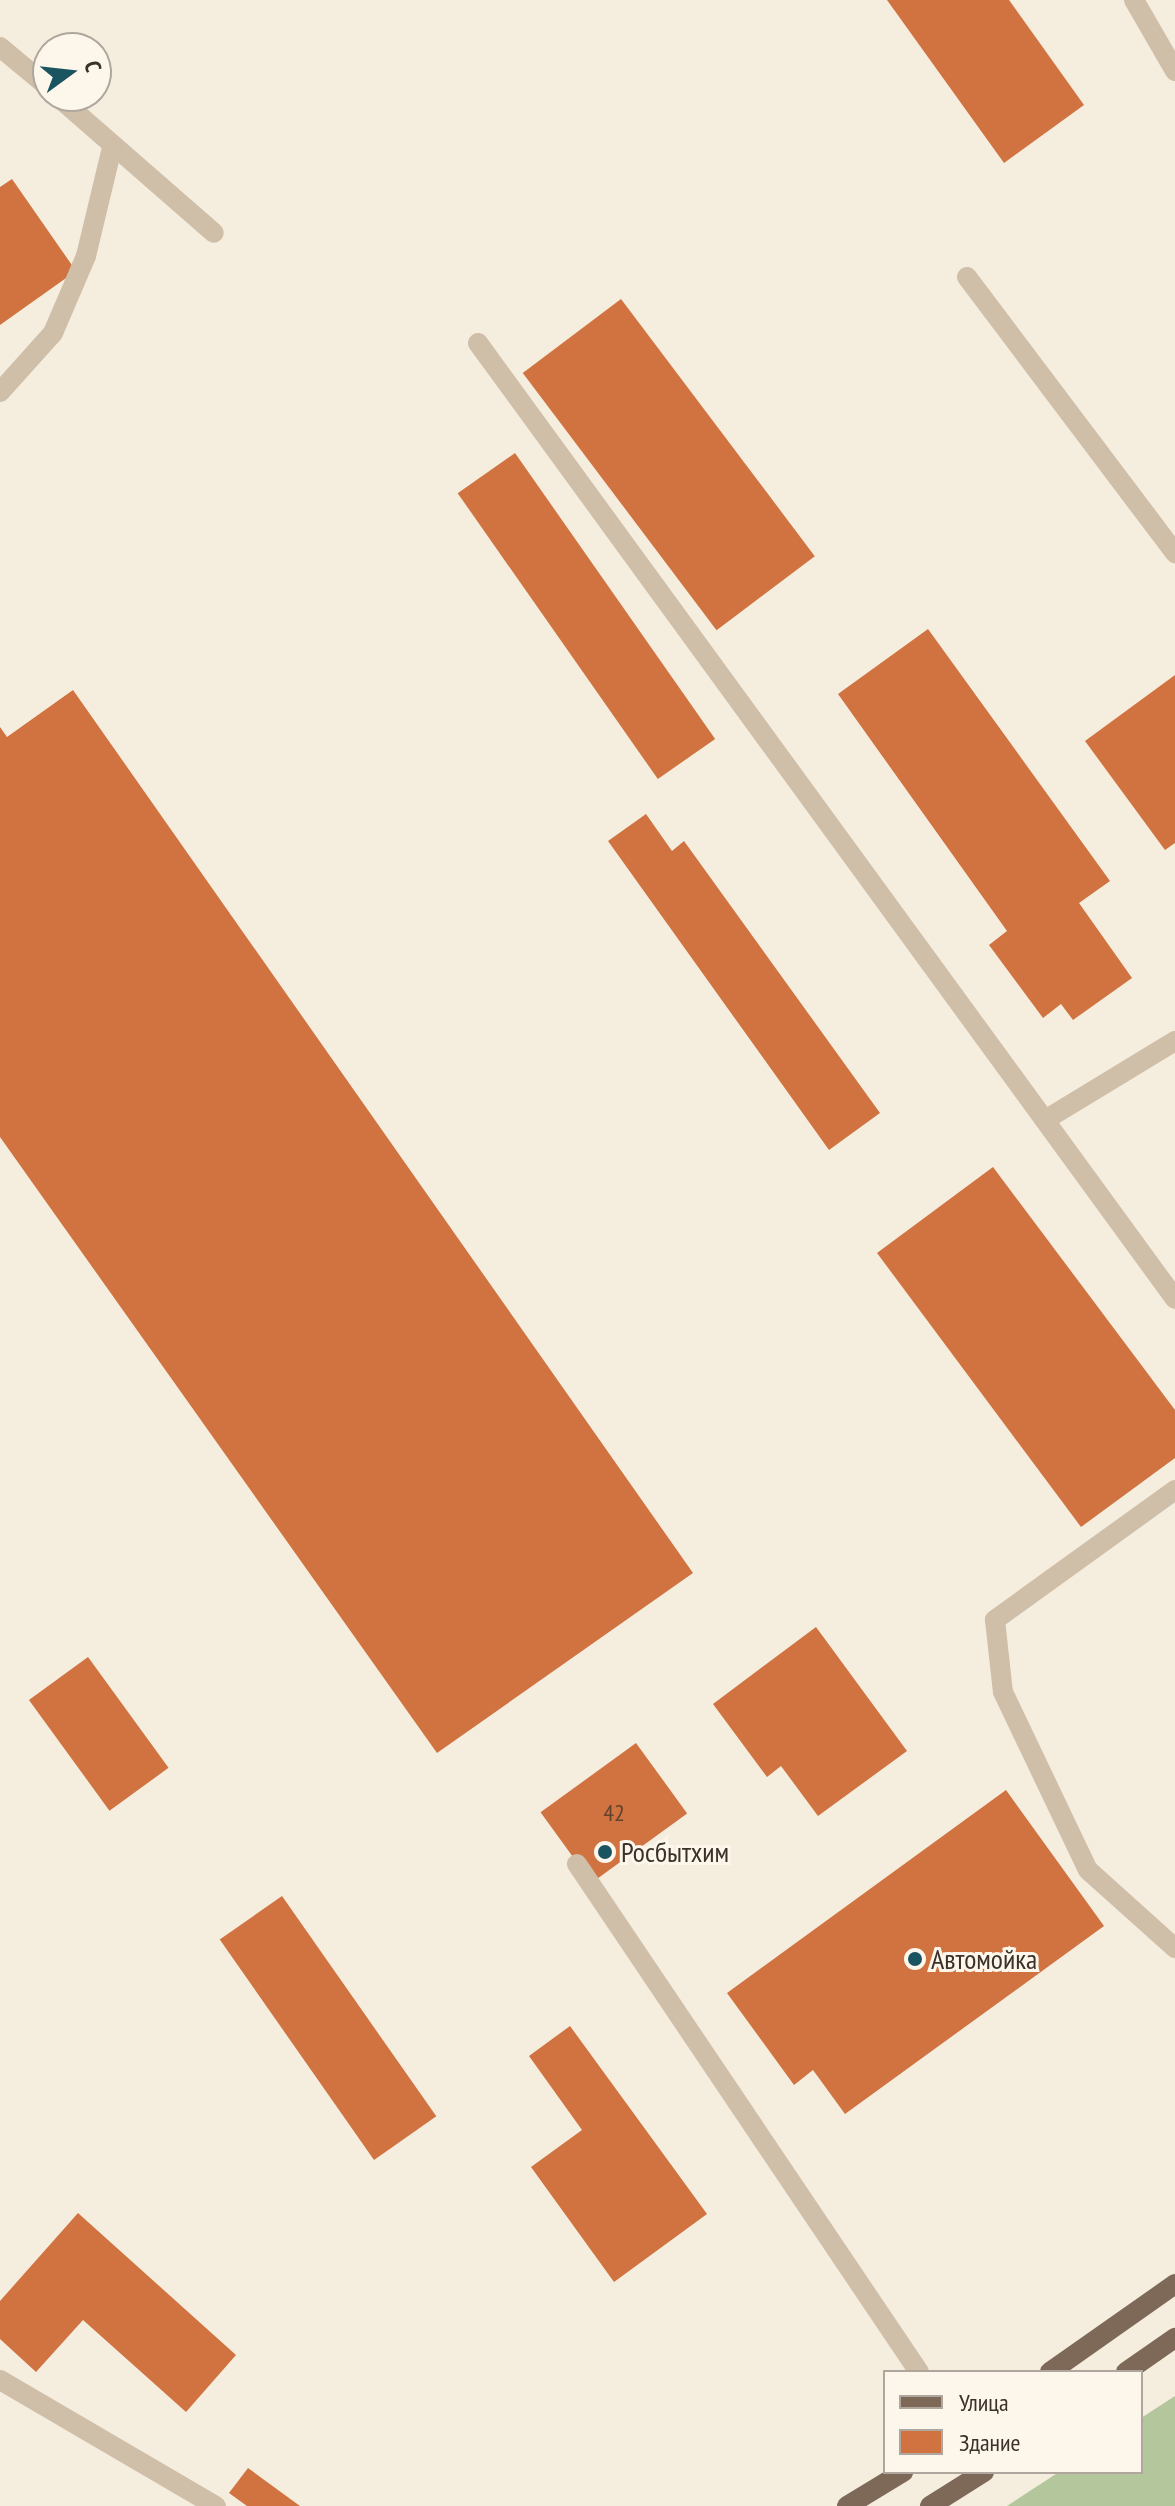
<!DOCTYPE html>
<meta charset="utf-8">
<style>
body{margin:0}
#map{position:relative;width:1175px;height:2506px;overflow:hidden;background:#f5edde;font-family:"PT Sans Narrow",sans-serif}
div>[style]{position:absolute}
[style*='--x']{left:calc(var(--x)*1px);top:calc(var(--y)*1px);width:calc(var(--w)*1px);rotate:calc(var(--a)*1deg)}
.green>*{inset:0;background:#b3c69c}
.building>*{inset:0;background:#d17340;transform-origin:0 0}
.lane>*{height:20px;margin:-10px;padding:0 10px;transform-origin:10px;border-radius:10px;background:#cfbea8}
.street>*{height:20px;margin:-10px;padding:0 10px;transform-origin:10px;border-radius:10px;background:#cfbea8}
.primary>*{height:20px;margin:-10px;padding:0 10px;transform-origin:10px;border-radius:10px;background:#7e6959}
.dots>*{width:22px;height:22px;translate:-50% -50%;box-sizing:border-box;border:4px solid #fcf6eb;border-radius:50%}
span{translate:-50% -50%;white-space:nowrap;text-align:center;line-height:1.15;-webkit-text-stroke:6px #fcf6eb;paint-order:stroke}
.number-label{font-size:24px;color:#60422f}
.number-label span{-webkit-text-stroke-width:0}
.poi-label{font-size:28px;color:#3b3129}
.left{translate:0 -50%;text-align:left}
.legend{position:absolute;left:883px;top:2370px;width:260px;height:104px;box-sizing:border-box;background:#fcf6eb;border:2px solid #afa79d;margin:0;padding:10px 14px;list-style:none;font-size:24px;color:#3b3129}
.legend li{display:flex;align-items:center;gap:16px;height:40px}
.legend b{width:40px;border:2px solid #afa79d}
.north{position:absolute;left:32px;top:32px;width:80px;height:80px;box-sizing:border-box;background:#fcf6eb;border:2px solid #afa79d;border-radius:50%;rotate:75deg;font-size:22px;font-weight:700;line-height:32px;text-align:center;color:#3b3129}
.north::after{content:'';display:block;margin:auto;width:28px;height:36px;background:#1a5461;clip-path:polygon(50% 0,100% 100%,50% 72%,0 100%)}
</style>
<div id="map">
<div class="green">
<i style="clip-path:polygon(1175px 2396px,1175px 2506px,1007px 2506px,1059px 2472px,1141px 2472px,1141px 2418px)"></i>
</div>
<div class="building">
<i style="clip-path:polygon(887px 0,1009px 0,1084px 105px,1004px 163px)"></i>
<i style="clip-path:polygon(12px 179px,76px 271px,0 325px,0 187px)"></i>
<i style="left:621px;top:299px;width:322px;height:123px;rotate:53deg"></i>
<i style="left:515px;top:453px;width:349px;height:70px;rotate:55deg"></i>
<i style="clip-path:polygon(928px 629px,1110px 881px,1079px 903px,1132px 978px,1073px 1020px,1061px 1004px,1043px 1018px,989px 945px,1007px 931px,838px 694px)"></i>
<i style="clip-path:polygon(1175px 675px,1175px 843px,1165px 850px,1085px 741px)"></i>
<i style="clip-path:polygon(73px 690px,693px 1573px,437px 1753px,0 1137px,0 727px,7px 737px)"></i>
<i style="clip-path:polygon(646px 814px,672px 851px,684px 841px,880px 1113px,829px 1150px,608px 841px)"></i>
<i style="clip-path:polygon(993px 1167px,1175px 1410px,1175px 1458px,1081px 1527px,877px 1253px)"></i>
<i style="clip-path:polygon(816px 1627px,907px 1751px,818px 1816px,781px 1766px,767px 1777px,713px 1704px)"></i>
<i style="left:88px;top:1657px;width:137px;height:73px;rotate:54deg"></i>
<i style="left:636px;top:1743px;width:87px;height:118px;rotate:54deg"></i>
<i style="clip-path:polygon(1006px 1790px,1104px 1926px,845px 2114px,813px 2070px,794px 2085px,727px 1993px)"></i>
<i style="left:282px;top:1896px;width:269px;height:76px;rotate:55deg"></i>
<i style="clip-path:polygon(570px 2026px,707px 2214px,614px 2282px,531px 2167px,582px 2130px,529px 2056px)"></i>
<i style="clip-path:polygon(78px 2213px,236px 2355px,186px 2412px,83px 2320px,36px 2372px,0 2339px,0 2301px)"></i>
<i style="clip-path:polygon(248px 2468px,300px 2506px,247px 2506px,229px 2493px)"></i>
</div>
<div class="lane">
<i style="--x:1134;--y:0;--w:82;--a:60"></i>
<i style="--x:0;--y:47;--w:62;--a:39.8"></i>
<i style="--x:57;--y:96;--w:208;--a:41.1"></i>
<i style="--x:967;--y:277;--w:346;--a:53"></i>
<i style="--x:478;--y:343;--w:1183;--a:53.9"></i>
<i style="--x:0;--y:392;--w:79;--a:-48.1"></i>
<i style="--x:53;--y:333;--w:84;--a:-66.8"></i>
<i style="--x:86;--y:256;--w:111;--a:-76.5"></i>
<i style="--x:1045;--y:1120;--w:152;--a:-31.3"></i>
<i style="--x:1175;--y:1490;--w:222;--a:144.2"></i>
<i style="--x:995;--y:1620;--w:72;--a:83.7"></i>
<i style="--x:1003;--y:1692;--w:197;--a:64.5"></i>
<i style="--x:1088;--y:1870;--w:117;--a:41.9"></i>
<i style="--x:577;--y:1864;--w:612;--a:56.05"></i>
</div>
<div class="street">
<i style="--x:0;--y:2380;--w:250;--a:30.3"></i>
</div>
<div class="primary">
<i style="--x:1050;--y:2372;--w:153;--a:-35.1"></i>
<i style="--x:1126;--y:2372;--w:60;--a:-34.8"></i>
<i style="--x:847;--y:2506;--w:66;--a:-31.3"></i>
<i style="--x:930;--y:2506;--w:64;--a:-32.2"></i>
</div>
<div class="dots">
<i style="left:605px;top:1852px;background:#1a5461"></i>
<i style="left:915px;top:1959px;background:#1a5461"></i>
</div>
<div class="number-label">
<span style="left:614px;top:1813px">42</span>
</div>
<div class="poi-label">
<span class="left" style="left:621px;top:1852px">Росбытхим</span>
<span class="left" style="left:931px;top:1959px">Автомойка</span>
</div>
<ul class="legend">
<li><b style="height:10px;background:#7e6959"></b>Улица</li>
<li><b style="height:22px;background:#d17340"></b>Здание</li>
</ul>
<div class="north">С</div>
</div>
